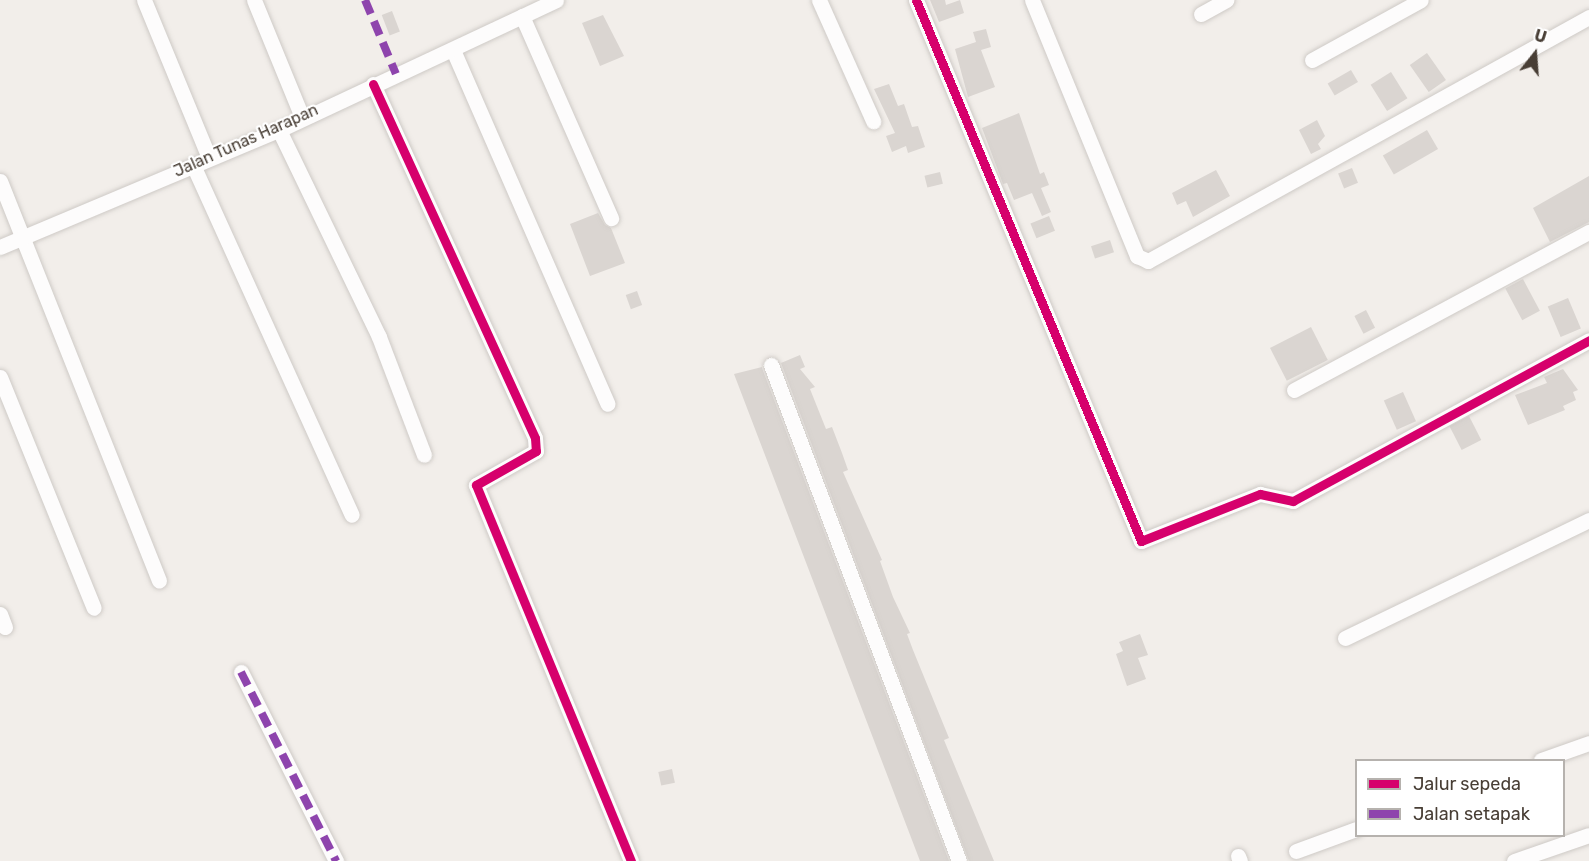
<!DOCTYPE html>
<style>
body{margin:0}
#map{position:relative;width:1589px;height:861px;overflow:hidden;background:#f2eeea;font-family:Rubik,sans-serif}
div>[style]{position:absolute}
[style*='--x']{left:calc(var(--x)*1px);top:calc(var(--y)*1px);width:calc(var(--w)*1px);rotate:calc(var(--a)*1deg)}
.building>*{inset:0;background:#dad5d1;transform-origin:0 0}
.roads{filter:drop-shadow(0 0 2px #cecac6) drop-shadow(0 0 2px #cecac6)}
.minor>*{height:15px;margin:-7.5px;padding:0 7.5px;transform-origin:7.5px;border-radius:7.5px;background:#fdfcfc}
.quiet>*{height:8px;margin-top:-4px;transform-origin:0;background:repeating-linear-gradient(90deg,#8e44ad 0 15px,transparent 0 23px)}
.cycleway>*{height:9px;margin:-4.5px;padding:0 4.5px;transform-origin:4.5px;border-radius:4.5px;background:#d6006c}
span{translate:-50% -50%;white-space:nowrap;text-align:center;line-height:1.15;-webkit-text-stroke:4.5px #fff;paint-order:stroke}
.street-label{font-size:16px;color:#483e35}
.legend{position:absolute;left:1355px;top:759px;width:210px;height:78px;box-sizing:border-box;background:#fff;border:2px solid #b6b2ae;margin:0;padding:8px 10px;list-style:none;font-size:18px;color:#483e35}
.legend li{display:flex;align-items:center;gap:12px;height:30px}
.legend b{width:30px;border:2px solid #b6b2ae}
.north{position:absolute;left:1505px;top:24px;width:60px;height:60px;-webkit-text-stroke:4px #fff;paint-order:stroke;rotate:17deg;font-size:16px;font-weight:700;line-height:24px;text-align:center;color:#483e35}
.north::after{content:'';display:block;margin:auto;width:21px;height:27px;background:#483e35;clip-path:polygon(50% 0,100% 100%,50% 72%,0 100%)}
</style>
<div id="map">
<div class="building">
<i style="clip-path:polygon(930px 0,945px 0,946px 5px,960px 0,964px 13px,939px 22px)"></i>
<i style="left:392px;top:11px;width:22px;height:11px;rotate:69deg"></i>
<i style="clip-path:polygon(603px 15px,624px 56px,600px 66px,582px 23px)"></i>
<i style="clip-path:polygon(986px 29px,991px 47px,981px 50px,995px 87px,968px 97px,955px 49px,976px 42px,973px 32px)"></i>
<i style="left:1427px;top:53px;width:33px;height:21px;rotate:55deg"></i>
<i style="left:1351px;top:70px;width:14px;height:27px;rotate:60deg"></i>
<i style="left:1391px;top:72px;width:31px;height:24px;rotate:58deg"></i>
<i style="clip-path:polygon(889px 84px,898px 106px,904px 104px,912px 127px,918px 126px,925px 147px,908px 153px,906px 146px,892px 152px,886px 136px,895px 133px,874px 89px)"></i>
<i style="clip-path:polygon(1019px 113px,1040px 174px,1044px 172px,1049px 185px,1041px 188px,1051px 212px,1042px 216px,1032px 193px,1014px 200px,1007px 183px,1003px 184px,982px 128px)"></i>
<i style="clip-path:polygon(1317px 120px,1325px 136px,1318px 144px,1321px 149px,1311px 154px,1299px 130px)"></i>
<i style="left:1427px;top:130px;width:22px;height:51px;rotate:60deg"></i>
<i style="left:1352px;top:168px;width:16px;height:15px;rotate:68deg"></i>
<i style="clip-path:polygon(1216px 170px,1230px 196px,1193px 217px,1186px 201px,1177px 205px,1172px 193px)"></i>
<i style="left:940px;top:172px;width:12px;height:16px;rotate:76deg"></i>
<i style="clip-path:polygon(1589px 176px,1589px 222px,1550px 242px,1533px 208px)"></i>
<i style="clip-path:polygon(598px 213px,605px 225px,611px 228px,625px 263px,590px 276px,570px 224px)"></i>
<i style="left:1049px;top:216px;width:16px;height:20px;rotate:68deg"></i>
<i style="left:1110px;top:240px;width:13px;height:20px;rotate:72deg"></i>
<i style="left:1523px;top:279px;width:36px;height:20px;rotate:62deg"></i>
<i style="left:637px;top:291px;width:15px;height:12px;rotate:70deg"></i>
<i style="left:1568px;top:298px;width:33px;height:22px;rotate:67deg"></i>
<i style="left:1366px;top:310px;width:20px;height:13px;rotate:63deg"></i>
<i style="left:1311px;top:327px;width:37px;height:46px;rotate:63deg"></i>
<i style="clip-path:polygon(800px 355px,805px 367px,800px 369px,815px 387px,810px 389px,826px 429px,832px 427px,842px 453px,848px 470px,843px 472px,882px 560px,880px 561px,893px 597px,910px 633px,907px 634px,913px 650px,949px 738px,944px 740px,994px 861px,969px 861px,781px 363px)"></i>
<i style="clip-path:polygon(762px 367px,762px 368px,949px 861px,920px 861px,734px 374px)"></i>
<i style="clip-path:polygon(1563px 369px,1578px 390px,1573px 392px,1576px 400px,1563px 406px,1565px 410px,1528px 425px,1515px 395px,1547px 383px,1544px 377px)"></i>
<i style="left:1403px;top:392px;width:32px;height:21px;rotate:66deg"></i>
<i style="left:1469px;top:416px;width:27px;height:22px;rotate:63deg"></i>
<i style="clip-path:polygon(1140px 634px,1148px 655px,1138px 658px,1146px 679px,1127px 686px,1116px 654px,1123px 651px,1119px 642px)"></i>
<i style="left:672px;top:769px;width:14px;height:14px;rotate:78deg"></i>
</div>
<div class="roads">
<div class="minor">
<i style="--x:144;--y:0;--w:171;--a:67.6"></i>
<i style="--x:254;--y:0;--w:126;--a:67.7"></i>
<i style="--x:819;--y:0;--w:133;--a:65.9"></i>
<i style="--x:916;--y:0;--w:586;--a:67.42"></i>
<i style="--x:1141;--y:541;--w:128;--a:-21.6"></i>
<i style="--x:1260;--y:494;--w:34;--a:12"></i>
<i style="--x:1293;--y:501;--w:337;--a:-28.5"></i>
<i style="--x:1032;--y:0;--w:277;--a:67.7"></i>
<i style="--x:1137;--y:256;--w:12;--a:24"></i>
<i style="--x:1148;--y:261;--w:504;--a:-28.96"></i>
<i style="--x:1201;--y:14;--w:29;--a:-29"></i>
<i style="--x:522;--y:16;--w:221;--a:66.2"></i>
<i style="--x:453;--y:50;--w:386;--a:66.4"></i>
<i style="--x:1312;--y:60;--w:124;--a:-28.8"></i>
<i style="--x:373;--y:84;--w:389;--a:65.4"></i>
<i style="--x:535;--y:438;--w:13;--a:86"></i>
<i style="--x:536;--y:451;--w:69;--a:150.5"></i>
<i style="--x:476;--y:485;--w:407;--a:67.6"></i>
<i style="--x:279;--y:130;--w:230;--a:64.2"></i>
<i style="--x:379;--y:337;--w:126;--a:69.1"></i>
<i style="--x:193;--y:165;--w:384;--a:65.6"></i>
<i style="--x:0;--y:181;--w:430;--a:68.3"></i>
<i style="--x:0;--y:247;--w:303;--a:-22.8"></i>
<i style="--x:279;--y:130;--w:306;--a:-25.1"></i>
<i style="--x:771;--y:365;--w:530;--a:69.24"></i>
<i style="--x:0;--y:377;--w:249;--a:67.9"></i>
<i style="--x:1294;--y:390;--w:335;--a:-28.2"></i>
<i style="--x:0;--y:614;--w:14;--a:69"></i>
<i style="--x:1345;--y:638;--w:271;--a:-25.8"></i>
<i style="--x:241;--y:672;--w:212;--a:63.3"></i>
<i style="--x:1541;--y:760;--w:51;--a:-19.5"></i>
<i style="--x:1296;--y:851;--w:64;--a:-20.1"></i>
<i style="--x:1238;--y:856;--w:5;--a:68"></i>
<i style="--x:1514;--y:861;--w:79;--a:-19.1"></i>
</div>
</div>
<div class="quiet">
<i style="--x:365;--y:0;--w:80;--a:67.3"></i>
<i style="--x:241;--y:672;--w:212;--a:63.3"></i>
</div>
<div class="cycleway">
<i style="--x:916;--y:0;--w:586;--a:67.42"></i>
<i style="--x:1141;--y:541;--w:128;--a:-21.6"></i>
<i style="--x:1260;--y:494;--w:34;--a:12"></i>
<i style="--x:1293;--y:501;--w:337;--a:-28.5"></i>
<i style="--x:373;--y:84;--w:389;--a:65.4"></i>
<i style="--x:535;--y:438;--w:13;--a:86"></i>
<i style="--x:536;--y:451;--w:69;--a:150.5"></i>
<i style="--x:476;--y:485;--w:407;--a:67.6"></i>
</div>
<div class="street-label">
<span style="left:246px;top:141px;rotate:-24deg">Jalan Tunas Harapan</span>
</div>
<ul class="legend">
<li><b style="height:8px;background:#d6006c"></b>Jalur sepeda</li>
<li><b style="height:8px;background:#8e44ad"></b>Jalan setapak</li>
</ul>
<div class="north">U</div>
</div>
